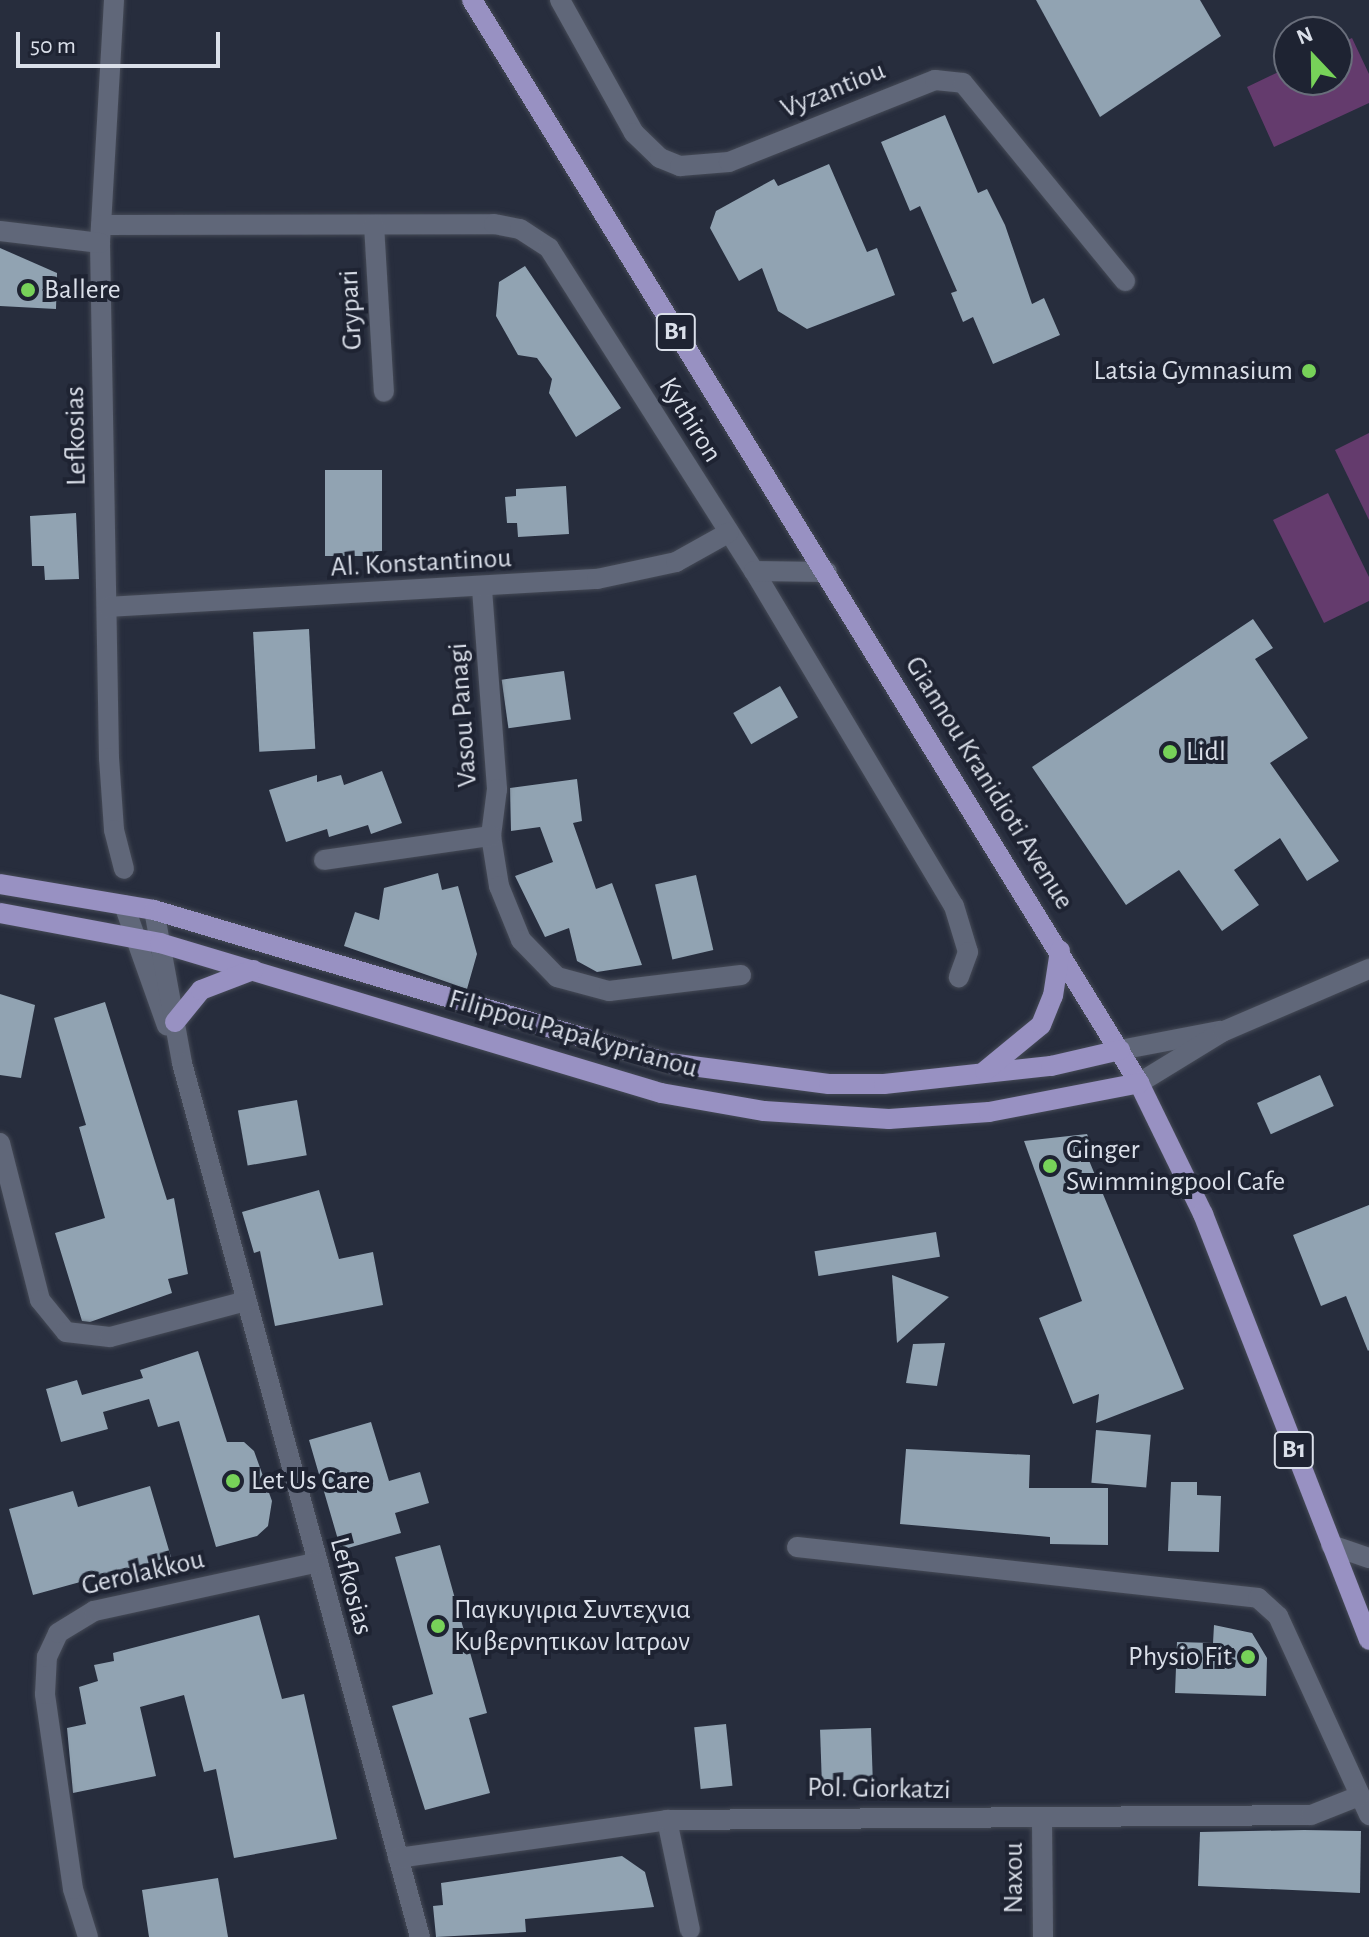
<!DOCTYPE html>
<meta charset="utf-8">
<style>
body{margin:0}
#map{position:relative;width:1369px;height:1937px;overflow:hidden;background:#272d3d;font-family:"Alegreya Sans",sans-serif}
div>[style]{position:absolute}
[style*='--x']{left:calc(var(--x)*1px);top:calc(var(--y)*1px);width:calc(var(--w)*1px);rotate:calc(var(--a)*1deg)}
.green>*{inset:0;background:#643b6d}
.building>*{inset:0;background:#91a3b2;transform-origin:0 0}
.roads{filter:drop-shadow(0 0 2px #454a56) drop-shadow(0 0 2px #454a56)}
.minor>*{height:20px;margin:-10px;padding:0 10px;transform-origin:10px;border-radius:10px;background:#606779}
.major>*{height:20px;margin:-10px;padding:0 10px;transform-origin:10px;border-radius:10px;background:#9891c2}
.dots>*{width:22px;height:22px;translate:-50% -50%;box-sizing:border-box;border:4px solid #1e2332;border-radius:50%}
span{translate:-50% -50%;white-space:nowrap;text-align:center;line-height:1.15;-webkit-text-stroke:8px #1e2332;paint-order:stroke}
.shield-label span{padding:2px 6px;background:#1e2332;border:2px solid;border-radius:6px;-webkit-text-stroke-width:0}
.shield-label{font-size:26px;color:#dadfe9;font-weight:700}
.street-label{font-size:28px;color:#dadfe9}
.poi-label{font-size:28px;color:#dadfe9}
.left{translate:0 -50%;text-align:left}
.right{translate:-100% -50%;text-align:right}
.north{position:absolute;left:1273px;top:16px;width:80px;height:80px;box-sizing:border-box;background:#1e2332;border:2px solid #696e7b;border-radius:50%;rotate:338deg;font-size:22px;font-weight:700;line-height:32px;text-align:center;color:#dadfe9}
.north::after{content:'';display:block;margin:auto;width:28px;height:36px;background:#77d259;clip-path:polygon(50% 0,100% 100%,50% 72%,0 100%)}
.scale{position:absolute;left:16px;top:32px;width:204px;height:36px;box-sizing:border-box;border:4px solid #dadfe9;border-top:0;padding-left:10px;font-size:24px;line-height:28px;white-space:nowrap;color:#dadfe9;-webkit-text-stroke:6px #1e2332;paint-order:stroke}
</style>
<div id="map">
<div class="green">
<i style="clip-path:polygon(1352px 38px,1369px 74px,1369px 103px,1274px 147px,1247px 87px,1289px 67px,1289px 80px,1337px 80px,1337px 45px)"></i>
<i style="clip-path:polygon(1369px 433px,1369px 520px,1335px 450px)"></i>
<i style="clip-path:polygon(1328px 493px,1369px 577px,1369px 601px,1324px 623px,1273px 520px)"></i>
</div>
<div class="building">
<i style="clip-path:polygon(1036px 0,1200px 0,1221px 36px,1100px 117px)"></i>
<i style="clip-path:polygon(945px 115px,978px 193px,987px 189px,1005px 225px,1032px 304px,1044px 298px,1060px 335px,993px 364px,973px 317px,963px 322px,951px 293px,957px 291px,920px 206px,910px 211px,881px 142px)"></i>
<i style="clip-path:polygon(829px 164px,867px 252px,877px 248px,895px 295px,807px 329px,778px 311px,762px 268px,739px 281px,710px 228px,716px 211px,774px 179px,778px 186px)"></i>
<i style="clip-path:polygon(0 248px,57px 273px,56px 309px,0 306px)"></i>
<i style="clip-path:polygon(525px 266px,621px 408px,576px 437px,549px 393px,552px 379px,537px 358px,518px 355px,496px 316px,499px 282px)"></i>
<i style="left:325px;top:470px;width:57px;height:86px"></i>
<i style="clip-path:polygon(566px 486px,569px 534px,518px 537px,517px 523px,507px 523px,505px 497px,516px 496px,516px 489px)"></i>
<i style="clip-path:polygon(76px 513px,79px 579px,45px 580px,44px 566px,32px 566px,30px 516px)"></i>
<i style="clip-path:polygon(1253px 619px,1273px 648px,1255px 659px,1308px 738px,1270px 763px,1339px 861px,1307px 881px,1280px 838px,1234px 870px,1259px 905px,1222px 931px,1179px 870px,1126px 905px,1032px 767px)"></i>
<i style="left:309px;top:629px;width:120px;height:56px;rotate:87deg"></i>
<i style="left:564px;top:671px;width:49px;height:63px;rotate:82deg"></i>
<i style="left:780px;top:686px;width:36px;height:54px;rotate:60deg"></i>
<i style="clip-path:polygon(382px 771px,402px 823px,371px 834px,368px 825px,329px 837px,327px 829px,286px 842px,269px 790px,317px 775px,317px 782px,341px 775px,344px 785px)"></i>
<i style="clip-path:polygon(577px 779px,582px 821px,573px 823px,596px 889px,612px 883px,642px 965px,597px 972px,577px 961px,569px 928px,545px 937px,515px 876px,553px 862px,540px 827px,511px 831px,510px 788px)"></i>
<i style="clip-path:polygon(438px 873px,442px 890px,458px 886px,477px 954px,467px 989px,344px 946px,355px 912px,379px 920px,384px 888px)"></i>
<i style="left:696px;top:875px;width:77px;height:42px;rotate:77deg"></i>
<i style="clip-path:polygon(0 994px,35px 1005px,21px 1078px,0 1075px)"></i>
<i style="clip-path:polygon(105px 1002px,167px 1200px,174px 1198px,188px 1274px,168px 1279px,172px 1293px,90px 1322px,82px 1321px,55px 1233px,105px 1218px,79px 1127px,86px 1125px,54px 1018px)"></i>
<i style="left:1320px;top:1075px;width:34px;height:69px;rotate:66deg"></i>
<i style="left:297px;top:1100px;width:56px;height:60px;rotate:80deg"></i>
<i style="clip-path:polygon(1087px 1134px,1095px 1154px,1088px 1158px,1184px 1389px,1096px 1423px,1099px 1394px,1073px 1404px,1039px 1318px,1082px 1301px,1024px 1141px)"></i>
<i style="clip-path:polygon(319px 1190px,339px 1259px,373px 1252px,383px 1305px,275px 1326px,260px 1251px,254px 1253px,242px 1212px)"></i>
<i style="clip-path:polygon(1369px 1205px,1369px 1350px,1368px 1351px,1346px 1296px,1321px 1306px,1293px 1235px)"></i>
<i style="left:936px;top:1232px;width:25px;height:123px;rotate:81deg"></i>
<i style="clip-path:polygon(892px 1275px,949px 1297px,897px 1343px)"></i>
<i style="clip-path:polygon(945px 1343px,937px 1386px,906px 1383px,913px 1344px)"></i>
<i style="clip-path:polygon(198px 1351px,227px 1442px,244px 1442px,254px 1451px,272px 1501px,268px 1526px,257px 1536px,216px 1547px,179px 1421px,158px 1427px,149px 1399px,103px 1412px,108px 1429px,61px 1442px,46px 1389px,77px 1380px,82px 1395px,143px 1378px,140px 1370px)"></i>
<i style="clip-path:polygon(371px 1422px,389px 1481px,420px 1472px,429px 1503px,395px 1513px,401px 1533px,341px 1550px,309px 1440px)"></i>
<i style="left:1096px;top:1430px;width:55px;height:53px;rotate:5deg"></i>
<i style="clip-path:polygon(906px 1449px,1030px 1455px,1029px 1488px,1108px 1488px,1108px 1545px,1050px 1544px,1050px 1537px,900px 1524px)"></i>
<i style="clip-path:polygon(1171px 1482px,1197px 1482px,1197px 1495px,1221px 1496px,1219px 1552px,1168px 1551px)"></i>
<i style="clip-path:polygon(150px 1486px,171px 1557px,33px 1595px,9px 1509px,73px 1491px,78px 1507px)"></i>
<i style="clip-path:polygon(440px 1545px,487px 1713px,469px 1718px,490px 1793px,425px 1810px,392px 1706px,433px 1694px,395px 1557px)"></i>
<i style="clip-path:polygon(259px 1615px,282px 1699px,304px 1694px,337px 1839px,234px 1858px,216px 1769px,204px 1772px,184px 1695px,140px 1707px,156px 1776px,73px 1793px,67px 1728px,86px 1724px,79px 1687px,98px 1681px,94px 1665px,114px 1661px,113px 1653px)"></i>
<i style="clip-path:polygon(1214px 1625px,1252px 1633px,1267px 1658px,1266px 1696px,1175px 1693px,1177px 1642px,1213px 1643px)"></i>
<i style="left:726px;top:1724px;width:62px;height:32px;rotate:84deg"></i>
<i style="left:871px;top:1728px;width:51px;height:51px;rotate:88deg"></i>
<i style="clip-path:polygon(1304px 1830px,1361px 1831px,1360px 1893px,1198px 1886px,1200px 1832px)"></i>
<i style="clip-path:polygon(622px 1856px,645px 1872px,654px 1907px,525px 1919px,526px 1932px,436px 1937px,433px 1906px,443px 1905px,441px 1883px)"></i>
<i style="clip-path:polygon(218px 1878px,228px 1937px,149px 1937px,142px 1890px)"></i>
</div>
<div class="roads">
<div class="minor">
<i style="--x:114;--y:0;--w:243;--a:93.3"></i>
<i style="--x:100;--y:243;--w:515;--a:89"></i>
<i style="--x:109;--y:758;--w:72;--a:86"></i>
<i style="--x:114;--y:830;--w:40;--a:75.6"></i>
<i style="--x:560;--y:0;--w:152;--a:60.9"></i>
<i style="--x:634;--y:133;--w:36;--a:44"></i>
<i style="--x:660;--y:158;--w:22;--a:22"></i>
<i style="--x:680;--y:166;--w:49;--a:-4.7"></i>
<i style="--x:729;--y:162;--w:222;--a:-21.7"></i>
<i style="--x:935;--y:80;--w:28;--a:6"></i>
<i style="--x:963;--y:83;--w:256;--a:50.7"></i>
<i style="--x:101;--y:225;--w:393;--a:-0.1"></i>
<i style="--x:494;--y:224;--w:26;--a:11"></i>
<i style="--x:520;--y:229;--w:35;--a:33"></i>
<i style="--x:549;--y:248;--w:383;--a:57.6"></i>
<i style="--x:754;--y:571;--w:390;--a:59.2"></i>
<i style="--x:954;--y:906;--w:48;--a:73.1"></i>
<i style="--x:968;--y:952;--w:27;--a:110"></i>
<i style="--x:374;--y:225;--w:167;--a:86.6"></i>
<i style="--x:0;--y:231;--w:101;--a:6.8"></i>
<i style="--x:754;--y:571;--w:73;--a:0.8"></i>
<i style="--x:482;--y:589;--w:201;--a:85.7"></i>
<i style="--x:497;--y:789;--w:47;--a:97.3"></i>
<i style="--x:491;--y:836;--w:51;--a:80.9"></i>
<i style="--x:499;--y:886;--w:58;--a:67.8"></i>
<i style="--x:521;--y:940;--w:52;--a:45.8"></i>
<i style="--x:557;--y:977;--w:54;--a:15.1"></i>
<i style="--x:609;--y:991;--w:133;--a:-6.9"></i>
<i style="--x:108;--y:607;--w:490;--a:-3.3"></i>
<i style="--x:597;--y:579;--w:81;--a:-12.1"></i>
<i style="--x:676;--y:562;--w:60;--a:-29.1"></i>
<i style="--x:324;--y:860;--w:169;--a:-8.2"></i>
<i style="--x:124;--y:905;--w:128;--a:70.4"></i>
<i style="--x:154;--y:910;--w:156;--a:79.6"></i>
<i style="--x:182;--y:1063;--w:906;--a:74.77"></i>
<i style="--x:1120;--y:1050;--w:102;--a:-10.8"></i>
<i style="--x:1139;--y:1083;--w:100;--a:-31.5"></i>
<i style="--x:1224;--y:1031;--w:158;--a:-23.2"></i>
<i style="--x:0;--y:1143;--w:162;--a:75.7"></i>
<i style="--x:40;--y:1300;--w:41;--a:50.9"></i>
<i style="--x:66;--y:1332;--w:44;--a:6.5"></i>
<i style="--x:110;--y:1337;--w:141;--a:-14.8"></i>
<i style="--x:1331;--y:1545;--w:40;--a:18.9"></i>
<i style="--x:797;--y:1547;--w:464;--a:6.3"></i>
<i style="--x:1258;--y:1598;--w:27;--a:42"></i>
<i style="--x:1278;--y:1616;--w:219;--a:65.4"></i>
<i style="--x:1042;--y:1819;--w:118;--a:89.5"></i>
<i style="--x:667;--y:1820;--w:112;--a:78.2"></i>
<i style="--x:398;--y:1858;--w:272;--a:-8"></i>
<i style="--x:667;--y:1820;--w:644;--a:-0.44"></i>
<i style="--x:1311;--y:1815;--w:52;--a:-21.6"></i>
<i style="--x:88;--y:1937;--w:50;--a:-107.4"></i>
<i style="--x:73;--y:1889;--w:197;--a:-98.2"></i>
<i style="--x:45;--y:1694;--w:37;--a:-87"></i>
<i style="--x:47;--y:1657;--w:26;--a:-65"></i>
<i style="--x:58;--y:1633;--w:42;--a:-31.4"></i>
<i style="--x:94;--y:1611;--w:226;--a:-12.3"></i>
</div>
<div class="major">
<i style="--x:472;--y:0;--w:1272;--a:58.37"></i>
<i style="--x:1139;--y:1083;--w:146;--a:64"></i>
<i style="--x:1203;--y:1214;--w:457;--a:68.7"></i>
<i style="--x:0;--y:884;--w:156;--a:9.6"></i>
<i style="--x:154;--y:910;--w:537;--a:16.55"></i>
<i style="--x:669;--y:1063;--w:161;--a:7.5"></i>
<i style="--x:829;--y:1084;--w:55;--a:0"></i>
<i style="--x:884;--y:1084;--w:168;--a:-6.2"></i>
<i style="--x:1051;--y:1066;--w:71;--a:-13.1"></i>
<i style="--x:0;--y:913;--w:163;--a:10.6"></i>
<i style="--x:160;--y:943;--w:523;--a:16.67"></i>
<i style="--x:661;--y:1093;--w:105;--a:9.9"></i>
<i style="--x:764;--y:1111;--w:125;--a:3.7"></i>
<i style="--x:889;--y:1119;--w:100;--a:-4"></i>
<i style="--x:989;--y:1112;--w:153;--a:-10.9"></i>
<i style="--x:175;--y:1022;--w:41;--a:-50.9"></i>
<i style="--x:201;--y:990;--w:56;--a:-21"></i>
<i style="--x:985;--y:1071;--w:72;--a:-39.4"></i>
<i style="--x:1041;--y:1025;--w:31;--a:-68"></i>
<i style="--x:1053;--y:996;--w:46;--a:-81.2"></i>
</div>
</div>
<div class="dots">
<i style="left:28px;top:290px;background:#77d259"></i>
<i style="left:1309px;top:371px;background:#77d259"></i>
<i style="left:1170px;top:752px;background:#77d259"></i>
<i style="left:1050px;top:1166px;background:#77d259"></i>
<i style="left:233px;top:1481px;background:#77d259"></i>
<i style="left:438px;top:1626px;background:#77d259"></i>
<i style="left:1248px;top:1657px;background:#77d259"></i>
</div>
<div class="shield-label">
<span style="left:676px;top:332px">B1</span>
<span style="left:1294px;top:1450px">B1</span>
</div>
<div class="street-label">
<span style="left:833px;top:90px;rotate:-22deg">Vyzantiou</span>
<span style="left:351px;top:310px;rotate:-93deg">Grypari</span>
<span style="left:690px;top:420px;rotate:58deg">Kythiron</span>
<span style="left:76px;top:436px;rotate:-91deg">Lefkosias</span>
<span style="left:421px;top:563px;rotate:-3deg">Al. Konstantinou</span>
<span style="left:463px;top:715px;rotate:-94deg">Vasou Panagi</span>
<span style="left:989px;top:783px;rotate:58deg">Giannou Kranidioti Avenue</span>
<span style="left:573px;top:1034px;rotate:16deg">Filippou Papakyprianou</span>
<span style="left:143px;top:1573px;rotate:-13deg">Gerolakkou</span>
<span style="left:351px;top:1586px;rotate:75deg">Lefkosias</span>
<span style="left:879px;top:1789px;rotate:1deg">Pol. Giorkatzi</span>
<span style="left:1014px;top:1878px;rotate:-90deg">Naxou</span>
</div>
<div class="poi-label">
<span class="left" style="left:44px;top:290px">Ballere</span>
<span class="right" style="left:1293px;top:371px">Latsia Gymnasium</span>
<span class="left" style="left:1186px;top:752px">Lidl</span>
<span class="left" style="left:1066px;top:1166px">Ginger<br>Swimmingpool Cafe</span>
<span class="left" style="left:251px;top:1481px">Let Us Care</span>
<span class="left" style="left:454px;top:1626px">Παγκυγιρια Συντεχνια<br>Κυβερνητικων Ιατρων</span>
<span class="right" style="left:1232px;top:1657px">Physio Fit</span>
</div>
<div class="north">N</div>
<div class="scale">50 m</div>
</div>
